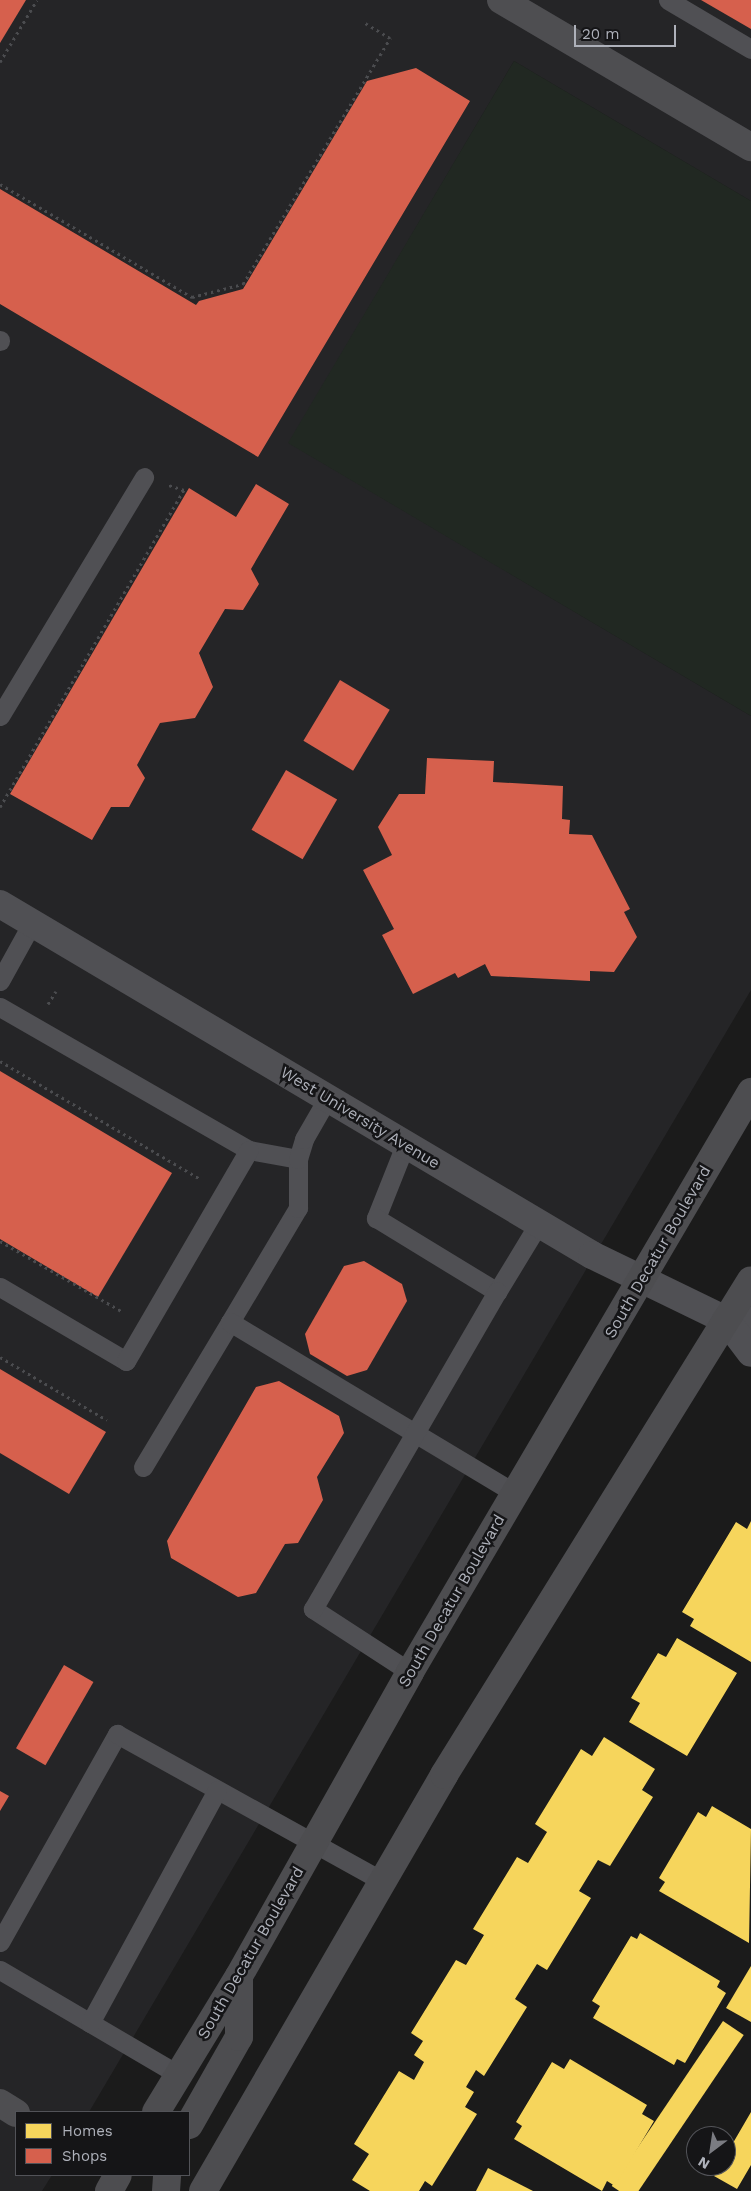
<!DOCTYPE html>
<style>
body{margin:0}
#map{position:relative;width:751px;height:2191px;overflow:hidden;background:#1b1b1b;font-family:"Work Sans",sans-serif}
div>[style]{position:absolute}
[style*='--x']{left:calc(var(--x)*1px);top:calc(var(--y)*1px);width:calc(var(--w)*1px);rotate:calc(var(--a)*1deg)}
.built>*{inset:0;background:#252527}
.green>*{inset:0;background:#212822}
.homes>*{inset:0;background:#f6d55c;transform-origin:0 0}
.shops>*{inset:0;background:#d6604d;transform-origin:0 0}
.path>*{height:3px;margin-top:-1.5px;transform-origin:0;background:repeating-linear-gradient(90deg,#4b4c4f 0 2.5px,transparent 0 6.5px)}
.lane>*{height:19px;margin:-9.5px;padding:0 9.5px;transform-origin:9.5px;border-radius:9.5px;background:#505054}
.street>*{height:28px;margin:-14px;padding:0 14px;transform-origin:14px;border-radius:14px;background:#505054}
.secondary>*{height:28px;margin:-14px;padding:0 14px;transform-origin:14px;border-radius:14px;background:#4e4e51}
.primary>*{height:28px;margin:-14px;padding:0 14px;transform-origin:14px;border-radius:14px;background:#4d4d50}
span{translate:-50% -50%;white-space:nowrap;text-align:center;line-height:1.15;-webkit-text-stroke:5px #151517;paint-order:stroke}
.street-label{font-size:16px;color:#aeb1ba}
.legend{position:absolute;left:15px;top:2111px;width:175px;height:65px;box-sizing:border-box;background:#151517;border:1px solid #525358;margin:0;padding:6px 9px;list-style:none;font-size:15px;color:#aeb1ba}
.legend li{display:flex;align-items:center;gap:10px;height:25px}
.legend b{width:25px;border:1px solid #525358}
.north{position:absolute;left:686px;top:2126px;width:50px;height:50px;box-sizing:border-box;background:#151517;border:1px solid #525358;border-radius:50%;rotate:211deg;font-size:14px;font-weight:700;line-height:20px;text-align:center;color:#aeb1ba}
.north::after{content:'';display:block;margin:auto;width:18px;height:22px;background:#7b7c82;clip-path:polygon(50% 0,100% 100%,50% 72%,0 100%)}
.scale{position:absolute;left:574px;top:25px;width:102px;height:22px;box-sizing:border-box;border:2px solid #aeb1ba;border-top:0;padding-left:6px;font-size:15px;line-height:18px;white-space:nowrap;color:#aeb1ba;-webkit-text-stroke:4px #151517;paint-order:stroke}
</style>
<div id="map">
<div class="built">
<i style="clip-path:polygon(0 0,751px 0,751px 201px,514px 61px,289px 443px,751px 716px,751px 990px,89px 2112px,16px 2112px,16px 2175px,52px 2175px,42px 2191px,0 2191px)"></i>
</div>
<div class="green">
<i style="clip-path:polygon(514px 61px,751px 201px,751px 716px,288px 443px)"></i>
</div>
<div class="homes">
<i style="clip-path:polygon(751px 1521px,751px 1662px,690px 1626px,694px 1619px,682px 1612px,736px 1522px,747px 1529px)"></i>
<i style="clip-path:polygon(677px 1638px,737px 1673px,687px 1756px,629px 1722px,640px 1703px,631px 1698px,658px 1653px,666px 1657px)"></i>
<i style="clip-path:polygon(604px 1737px,655px 1769px,642px 1790px,653px 1797px,610px 1866px,598px 1860px,579px 1891px,591px 1898px,547px 1970px,537px 1964px,515px 1999px,527px 2007px,484px 2076px,476px 2070px,466px 2087px,474px 2092px,465px 2107px,477px 2114px,432px 2186px,425px 2181px,419px 2191px,370px 2191px,352px 2180px,369px 2154px,354px 2144px,399px 2071px,414px 2080px,424px 2062px,414px 2055px,423px 2041px,411px 2033px,456px 1960px,466px 1965px,484px 1935px,473px 1929px,517px 1857px,528px 1863px,547px 1832px,535px 1824px,581px 1749px,592px 1756px)"></i>
<i style="clip-path:polygon(712px 1806px,751px 1829px,749px 1943px,659px 1891px,665px 1882px,659px 1878px,698px 1812px,706px 1817px)"></i>
<i style="clip-path:polygon(640px 1933px,720px 1981px,717px 1987px,726px 1993px,685px 2063px,677px 2059px,674px 2065px,593px 2018px,600px 2006px,592px 2001px,631px 1936px,637px 1939px)"></i>
<i style="clip-path:polygon(751px 1966px,751px 2022px,726px 2008px)"></i>
<i style="left:723px;top:2021px;width:25px;height:199px;rotate:34deg"></i>
<i style="clip-path:polygon(570px 2059px,647px 2105px,642px 2114px,654px 2121px,615px 2186px,607px 2181px,602px 2191px,514px 2139px,522px 2126px,516px 2122px,552px 2062px,564px 2069px)"></i>
<i style="clip-path:polygon(751px 2112px,751px 2165px,737px 2189px,714px 2176px,720px 2166px,726px 2166px,726px 2155px)"></i>
<i style="clip-path:polygon(488px 2168px,533px 2191px,476px 2191px)"></i>
</div>
<div class="shops">
<i style="clip-path:polygon(0 0,26px 0,0 43px)"></i>
<i style="clip-path:polygon(701px 0,751px 0,751px 29px)"></i>
<i style="clip-path:polygon(416px 68px,470px 101px,258px 457px,0 304px,0 189px,196px 305px,199px 301px,243px 289px,367px 81px)"></i>
<i style="clip-path:polygon(256px 484px,289px 504px,251px 569px,259px 584px,243px 610px,225px 609px,199px 653px,213px 687px,195px 718px,160px 723px,137px 765px,145px 778px,129px 807px,111px 807px,92px 840px,10px 794px,189px 488px,236px 517px)"></i>
<i style="left:340px;top:680px;width:58px;height:71px;rotate:31deg"></i>
<i style="clip-path:polygon(427px 758px,494px 761px,493px 782px,563px 786px,562px 819px,570px 820px,569px 834px,592px 835px,630px 909px,624px 912px,637px 937px,614px 972px,590px 971px,590px 981px,491px 976px,485px 964px,458px 978px,455px 973px,413px 994px,382px 935px,394px 929px,363px 870px,392px 855px,378px 827px,399px 794px,425px 794px)"></i>
<i style="left:286px;top:770px;width:59px;height:69px;rotate:30deg"></i>
<i style="clip-path:polygon(0 1071px,172px 1173px,98px 1297px,0 1239px)"></i>
<i style="clip-path:polygon(364px 1261px,402px 1284px,407px 1301px,367px 1370px,347px 1376px,310px 1354px,305px 1334px,344px 1266px)"></i>
<i style="clip-path:polygon(0 1369px,106px 1432px,69px 1494px,0 1453px)"></i>
<i style="clip-path:polygon(279px 1381px,339px 1416px,344px 1433px,317px 1477px,323px 1500px,298px 1543px,285px 1544px,256px 1593px,238px 1597px,171px 1558px,167px 1541px,256px 1387px)"></i>
<i style="left:64px;top:1665px;width:34px;height:96px;rotate:30deg"></i>
<i style="clip-path:polygon(0 1791px,9px 1796px,0 1811px)"></i>
</div>
<div class="path">
<i style="--x:0;--y:62;--w:72;--a:-59.2"></i>
<i style="--x:0;--y:184;--w:223;--a:30.5"></i>
<i style="--x:192;--y:297;--w:53;--a:-14.3"></i>
<i style="--x:243;--y:284;--w:287;--a:-59.1"></i>
<i style="--x:390;--y:38;--w:29;--a:-149"></i>
<i style="--x:0;--y:807;--w:367;--a:-59.9"></i>
<i style="--x:184;--y:490;--w:16;--a:-162"></i>
<i style="--x:48;--y:1004;--w:15;--a:-58"></i>
<i style="--x:0;--y:1061;--w:232;--a:30.5"></i>
<i style="--x:0;--y:1241;--w:142;--a:30"></i>
<i style="--x:0;--y:1357;--w:124;--a:30.5"></i>
</div>
<div class="lane">
<i style="--x:668;--y:0;--w:96;--a:30.6"></i>
<i style="--x:0;--y:340;--w:1;--a:90"></i>
<i style="--x:0;--y:716;--w:279;--a:-58.9"></i>
<i style="--x:0;--y:981;--w:66;--a:-61.1"></i>
<i style="--x:0;--y:1007;--w:287;--a:29.9"></i>
<i style="--x:249;--y:1150;--w:50;--a:10.4"></i>
<i style="--x:405;--y:1145;--w:79;--a:111.7"></i>
<i style="--x:376;--y:1218;--w:142;--a:31.4"></i>
<i style="--x:497;--y:1292;--w:81;--a:-58.7"></i>
<i style="--x:0;--y:1287;--w:146;--a:30.4"></i>
<i style="--x:126;--y:1361;--w:244;--a:-59.8"></i>
<i style="--x:230;--y:1322;--w:133;--a:-59.2"></i>
<i style="--x:298;--y:1208;--w:49;--a:-90"></i>
<i style="--x:298;--y:1159;--w:21;--a:-73"></i>
<i style="--x:304;--y:1139;--w:46;--a:-60.1"></i>
<i style="--x:143;--y:1467;--w:169;--a:-59"></i>
<i style="--x:230;--y:1322;--w:332;--a:31"></i>
<i style="--x:410;--y:1672;--w:116;--a:-147"></i>
<i style="--x:313;--y:1609;--w:367;--a:-59.9"></i>
<i style="--x:0;--y:1942;--w:239;--a:-60.6"></i>
<i style="--x:117;--y:1734;--w:303;--a:29"></i>
<i style="--x:0;--y:1970;--w:208;--a:30.4"></i>
<i style="--x:90;--y:2023;--w:265;--a:-61.4"></i>
</div>
<div class="street">
<i style="--x:0;--y:904;--w:688;--a:30.66"></i>
<i style="--x:592;--y:1255;--w:149;--a:25.9"></i>
<i style="--x:726;--y:1320;--w:25;--a:2"></i>
<i style="--x:726;--y:1320;--w:41;--a:52.9"></i>
</div>
<div class="secondary">
<i style="--x:501;--y:0;--w:290;--a:30.5"></i>
<i style="--x:0;--y:2103;--w:19;--a:32"></i>
</div>
<div class="primary">
<i style="--x:156;--y:2112;--w:159;--a:-58.6"></i>
<i style="--x:239;--y:1976;--w:349;--a:-60.6"></i>
<i style="--x:410;--y:1672;--w:673;--a:-59.55"></i>
<i style="--x:189;--y:2125;--w:101;--a:-60.4"></i>
<i style="--x:239;--y:2037;--w:59;--a:-90"></i>
<i style="--x:109;--y:2191;--w:18;--a:-61"></i>
<i style="--x:166;--y:2191;--w:16;--a:-86"></i>
<i style="--x:203;--y:2191;--w:481;--a:-59.9"></i>
<i style="--x:444;--y:1775;--w:582;--a:-58.19"></i>
</div>
<div class="street-label">
<span style="left:360px;top:1118px;rotate:31deg">West University Avenue</span>
<span style="left:658px;top:1252px;rotate:-60deg">South Decatur Boulevard</span>
<span style="left:452px;top:1601px;rotate:-60deg">South Decatur Boulevard</span>
<span style="left:251px;top:1953px;rotate:-60deg">South Decatur Boulevard</span>
</div>
<ul class="legend">
<li><b style="height:14px;background:#f6d55c"></b>Homes</li>
<li><b style="height:14px;background:#d6604d"></b>Shops</li>
</ul>
<div class="north">N</div>
<div class="scale">20 m</div>
</div>
